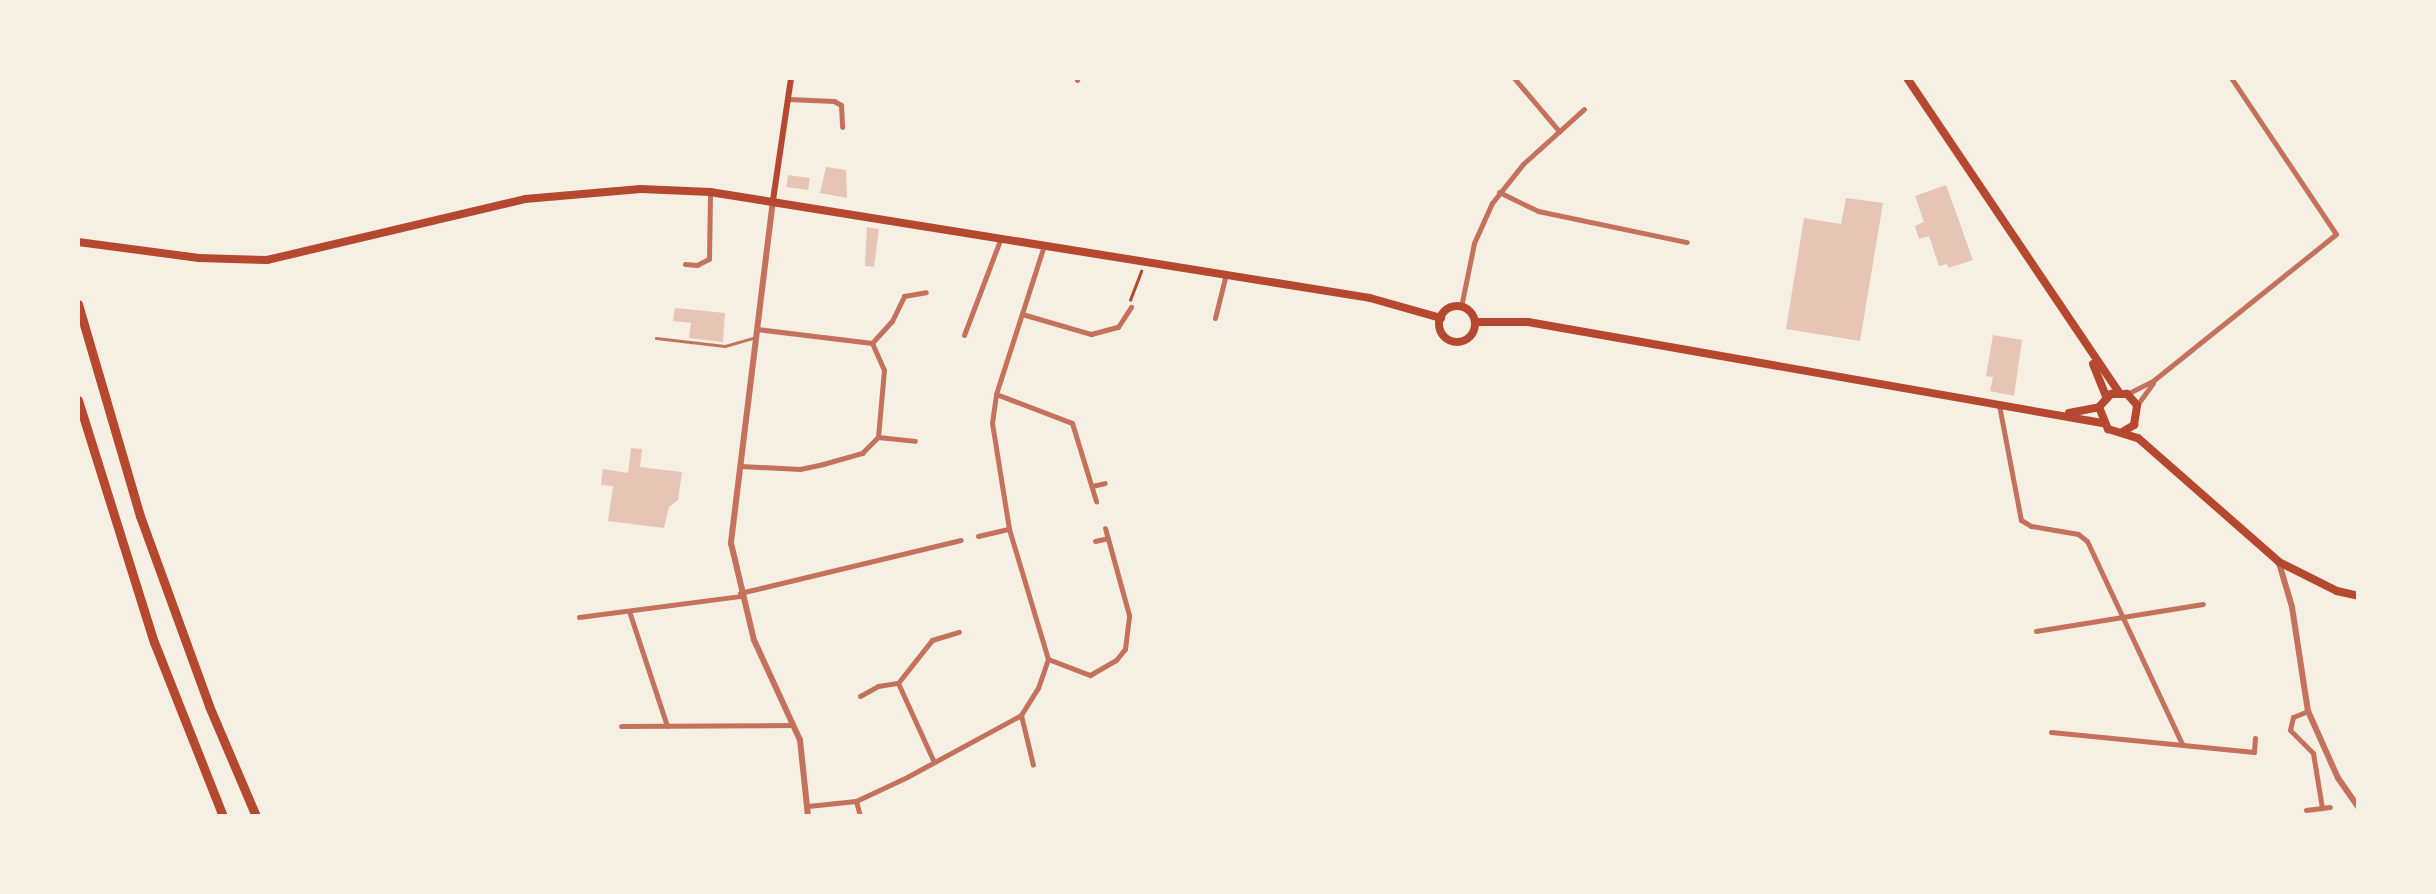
<!DOCTYPE html>
<style>
body{margin:0}
#map{position:relative;width:2436px;height:894px;overflow:hidden;background:#f6efe4;font-family:Rubik,sans-serif}
div>[style]{position:absolute}
[style*='--x']{left:calc(var(--x)*1px);top:calc(var(--y)*1px);width:calc(var(--w)*1px);rotate:calc(var(--a)*1deg)}
.building>*{inset:0;background:#e6c5b7;transform-origin:0 0}
.path>*{height:2.5px;margin:-1.25px;padding:0 1.25px;transform-origin:1.25px;border-radius:1.25px;background:#b5482f}
.service>*{height:2.5px;margin:-1.25px;padding:0 1.25px;transform-origin:1.25px;border-radius:1.25px;background:#c5725c}
.minor>*{height:5px;margin:-2.5px;padding:0 2.5px;transform-origin:2.5px;border-radius:2.5px;background:#c5725c}
.tertiary>*{height:6px;margin:-3px;padding:0 3px;transform-origin:3px;border-radius:3px;background:#c5725c}
.secondary>*{height:6px;margin:-3px;padding:0 3px;transform-origin:3px;border-radius:3px;background:#b5482f}
.primary>*{height:8px;margin:-4px;padding:0 4px;transform-origin:4px;border-radius:4px;background:#b5482f}
.primary>.ring{margin:-4px;padding:0;box-sizing:content-box;background:none;border:8px solid #b5482f;border-radius:50%}
.trunk>*{height:8px;margin:-4px;padding:0 4px;transform-origin:4px;border-radius:4px;background:#b5482f}
.motorway>*{height:9px;margin:-4.5px;padding:0 4.5px;transform-origin:4.5px;border-radius:4.5px;background:#b5482f}
span{translate:-50% -50%;white-space:nowrap;text-align:center;line-height:1.15;-webkit-text-stroke:8px #f6efe4;paint-order:stroke}
.frame{position:absolute;inset:0;border:80px solid #f6efe4;pointer-events:none}
</style>
<div id="map">
<div class="building">
<i style="clip-path:polygon(826px 167px,846px 170px,847px 198px,820px 193px)"></i>
<i style="left:788px;top:175px;width:22px;height:12px;rotate:8deg"></i>
<i style="clip-path:polygon(1946px 185px,1973px 260px,1948px 268px,1947px 264px,1939px 266px,1929px 236px,1919px 239px,1915px 226px,1924px 222px,1915px 196px)"></i>
<i style="clip-path:polygon(1846px 198px,1883px 203px,1860px 341px,1786px 329px,1804px 218px,1841px 224px)"></i>
<i style="clip-path:polygon(867px 227px,879px 229px,874px 267px,865px 266px)"></i>
<i style="clip-path:polygon(675px 308px,725px 313px,723px 342px,689px 338px,691px 323px,673px 321px)"></i>
<i style="clip-path:polygon(1993px 335px,2022px 340px,2014px 396px,1990px 391px,1993px 377px,1986px 376px)"></i>
<i style="clip-path:polygon(631px 448px,642px 449px,640px 467px,682px 472px,678px 500px,669px 507px,664px 528px,608px 521px,613px 486px,601px 485px,603px 469px,628px 473px)"></i>
</div>
<div class="path">
<i style="--x:1130;--y:300;--w:31;--a:-69"></i>
</div>
<div class="service">
<i style="--x:656;--y:338;--w:69;--a:6.6"></i>
<i style="--x:725;--y:346;--w:29;--a:-16"></i>
</div>
<div class="minor">
<i style="--x:1514;--y:78;--w:70;--a:49.7"></i>
<i style="--x:1077;--y:80;--w:2;--a:-63"></i>
<i style="--x:788;--y:99;--w:46;--a:2.5"></i>
<i style="--x:834;--y:101;--w:8;--a:30"></i>
<i style="--x:841;--y:105;--w:22;--a:87"></i>
<i style="--x:1499;--y:192;--w:43;--a:26"></i>
<i style="--x:1538;--y:211;--w:152;--a:11.8"></i>
<i style="--x:685;--y:264;--w:12;--a:5"></i>
<i style="--x:697;--y:265;--w:13;--a:-27"></i>
<i style="--x:709;--y:259;--w:67;--a:-89.1"></i>
<i style="--x:1461;--y:307;--w:65;--a:-78.5"></i>
<i style="--x:1474;--y:243;--w:44;--a:-65.8"></i>
<i style="--x:1492;--y:203;--w:50;--a:-51.5"></i>
<i style="--x:1523;--y:164;--w:82;--a:-42"></i>
<i style="--x:1022;--y:314;--w:72;--a:16.2"></i>
<i style="--x:1091;--y:334;--w:28;--a:-15"></i>
<i style="--x:1118;--y:327;--w:24;--a:-57"></i>
<i style="--x:1215;--y:318;--w:45;--a:-76"></i>
<i style="--x:964;--y:335;--w:102;--a:-69.2"></i>
<i style="--x:872;--y:343;--w:30;--a:-48"></i>
<i style="--x:892;--y:321;--w:28;--a:-64"></i>
<i style="--x:904;--y:296;--w:22;--a:-10"></i>
<i style="--x:996;--y:394;--w:81;--a:20.9"></i>
<i style="--x:1072;--y:423;--w:82;--a:72.9"></i>
<i style="--x:2127;--y:394;--w:30;--a:-27"></i>
<i style="--x:2154;--y:380;--w:233;--a:-38.7"></i>
<i style="--x:2336;--y:234;--w:188;--a:-123.9"></i>
<i style="--x:1999;--y:405;--w:117;--a:79.2"></i>
<i style="--x:2021;--y:520;--w:12;--a:31"></i>
<i style="--x:2031;--y:526;--w:48;--a:9.7"></i>
<i style="--x:2078;--y:534;--w:11;--a:38"></i>
<i style="--x:2087;--y:541;--w:224;--a:64.9"></i>
<i style="--x:2137;--y:405;--w:27;--a:-54"></i>
<i style="--x:878;--y:437;--w:37;--a:6"></i>
<i style="--x:741;--y:466;--w:59;--a:2.9"></i>
<i style="--x:800;--y:469;--w:24;--a:-12"></i>
<i style="--x:823;--y:464;--w:41;--a:-15.8"></i>
<i style="--x:862;--y:453;--w:23;--a:-45"></i>
<i style="--x:878;--y:437;--w:67;--a:-84.9"></i>
<i style="--x:884;--y:370;--w:30;--a:-114"></i>
<i style="--x:872;--y:343;--w:116;--a:-173.1"></i>
<i style="--x:1092;--y:486;--w:13;--a:-13"></i>
<i style="--x:978;--y:536;--w:32;--a:-13"></i>
<i style="--x:1095;--y:541;--w:13;--a:-13"></i>
<i style="--x:740;--y:593;--w:227;--a:-13.5"></i>
<i style="--x:629;--y:611;--w:121;--a:71.7"></i>
<i style="--x:579;--y:617;--w:162;--a:-7.4"></i>
<i style="--x:2036;--y:631;--w:169;--a:-9.2"></i>
<i style="--x:1048;--y:659;--w:45;--a:20.9"></i>
<i style="--x:1090;--y:675;--w:30;--a:-30"></i>
<i style="--x:1116;--y:660;--w:14;--a:-51"></i>
<i style="--x:1125;--y:649;--w:34;--a:-83"></i>
<i style="--x:1129;--y:615;--w:90;--a:-105.4"></i>
<i style="--x:898;--y:683;--w:87;--a:65.5"></i>
<i style="--x:860;--y:696;--w:21;--a:-29"></i>
<i style="--x:878;--y:686;--w:20;--a:-9"></i>
<i style="--x:898;--y:683;--w:55;--a:-51.7"></i>
<i style="--x:932;--y:640;--w:28;--a:-17"></i>
<i style="--x:2308;--y:711;--w:16;--a:158"></i>
<i style="--x:2293;--y:717;--w:13;--a:103"></i>
<i style="--x:2290;--y:730;--w:33;--a:45"></i>
<i style="--x:2313;--y:753;--w:56;--a:80.7"></i>
<i style="--x:1021;--y:715;--w:51;--a:76.5"></i>
<i style="--x:621;--y:726;--w:172;--a:-0.3"></i>
<i style="--x:2051;--y:732;--w:204;--a:5.6"></i>
<i style="--x:2254;--y:752;--w:14;--a:-86"></i>
<i style="--x:856;--y:801;--w:16;--a:75"></i>
<i style="--x:808;--y:806;--w:48;--a:-5.9"></i>
<i style="--x:856;--y:801;--w:56;--a:-25.2"></i>
<i style="--x:907;--y:777;--w:130;--a:-28.5"></i>
<i style="--x:1021;--y:715;--w:32;--a:-58"></i>
<i style="--x:1038;--y:688;--w:31;--a:-71"></i>
<i style="--x:1048;--y:659;--w:136;--a:-106.7"></i>
<i style="--x:1009;--y:529;--w:107;--a:-99.1"></i>
<i style="--x:992;--y:423;--w:29;--a:-82"></i>
<i style="--x:996;--y:394;--w:157;--a:-72.1"></i>
<i style="--x:2306;--y:810;--w:24;--a:-7"></i>
</div>
<div class="tertiary">
<i style="--x:773;--y:200;--w:346;--a:97"></i>
<i style="--x:731;--y:543;--w:100;--a:76.7"></i>
<i style="--x:754;--y:640;--w:110;--a:65.3"></i>
<i style="--x:800;--y:740;--w:76;--a:84"></i>
<i style="--x:2279;--y:563;--w:46;--a:73.5"></i>
<i style="--x:2292;--y:607;--w:105;--a:81.3"></i>
<i style="--x:2308;--y:711;--w:73;--a:65.9"></i>
<i style="--x:2338;--y:778;--w:35;--a:55"></i>
</div>
<div class="secondary">
<i style="--x:773;--y:200;--w:123;--a:-81.6"></i>
</div>
<div class="primary">
<i style="--x:78;--y:242;--w:122;--a:7.5"></i>
<i style="--x:199;--y:258;--w:68;--a:1.7"></i>
<i style="--x:267;--y:260;--w:265;--a:-13.3"></i>
<i style="--x:525;--y:199;--w:116;--a:-4.9"></i>
<i style="--x:641;--y:189;--w:69;--a:2.5"></i>
<i style="--x:710;--y:192;--w:668;--a:9.12"></i>
<i style="--x:1370;--y:298;--w:74;--a:15.7"></i>
<i class="ring" style="left:1439px;top:306px;width:28px;height:28px"></i>
<i style="--x:1475;--y:322;--w:53;--a:0"></i>
<i style="--x:1528;--y:322;--w:583;--a:9.98"></i>
<i style="--x:2069;--y:413;--w:31;--a:-11"></i>
</div>
<div class="trunk">
<i style="--x:1907;--y:78;--w:379;--a:56"></i>
<i style="--x:2093;--y:364;--w:35;--a:68"></i>
<i style="--x:2124;--y:431;--w:12;--a:-31"></i>
<i style="--x:2134;--y:425;--w:20;--a:-81"></i>
<i style="--x:2137;--y:405;--w:15;--a:-132"></i>
<i style="--x:2127;--y:394;--w:16;--a:180"></i>
<i style="--x:2111;--y:394;--w:18;--a:133"></i>
<i style="--x:2099;--y:407;--w:24;--a:68"></i>
<i style="--x:2108;--y:429;--w:31;--a:17"></i>
<i style="--x:2138;--y:438;--w:188;--a:41.3"></i>
<i style="--x:2279;--y:562;--w:65;--a:26.6"></i>
<i style="--x:2337;--y:591;--w:22;--a:13"></i>
</div>
<div class="motorway">
<i style="--x:78;--y:304;--w:221;--a:73.7"></i>
<i style="--x:140;--y:516;--w:202;--a:70"></i>
<i style="--x:209;--y:706;--w:120;--a:66.9"></i>
<i style="--x:78;--y:400;--w:254;--a:72.6"></i>
<i style="--x:154;--y:642;--w:187;--a:68.4"></i>
</div>
<div class="frame"></div>
</div>
